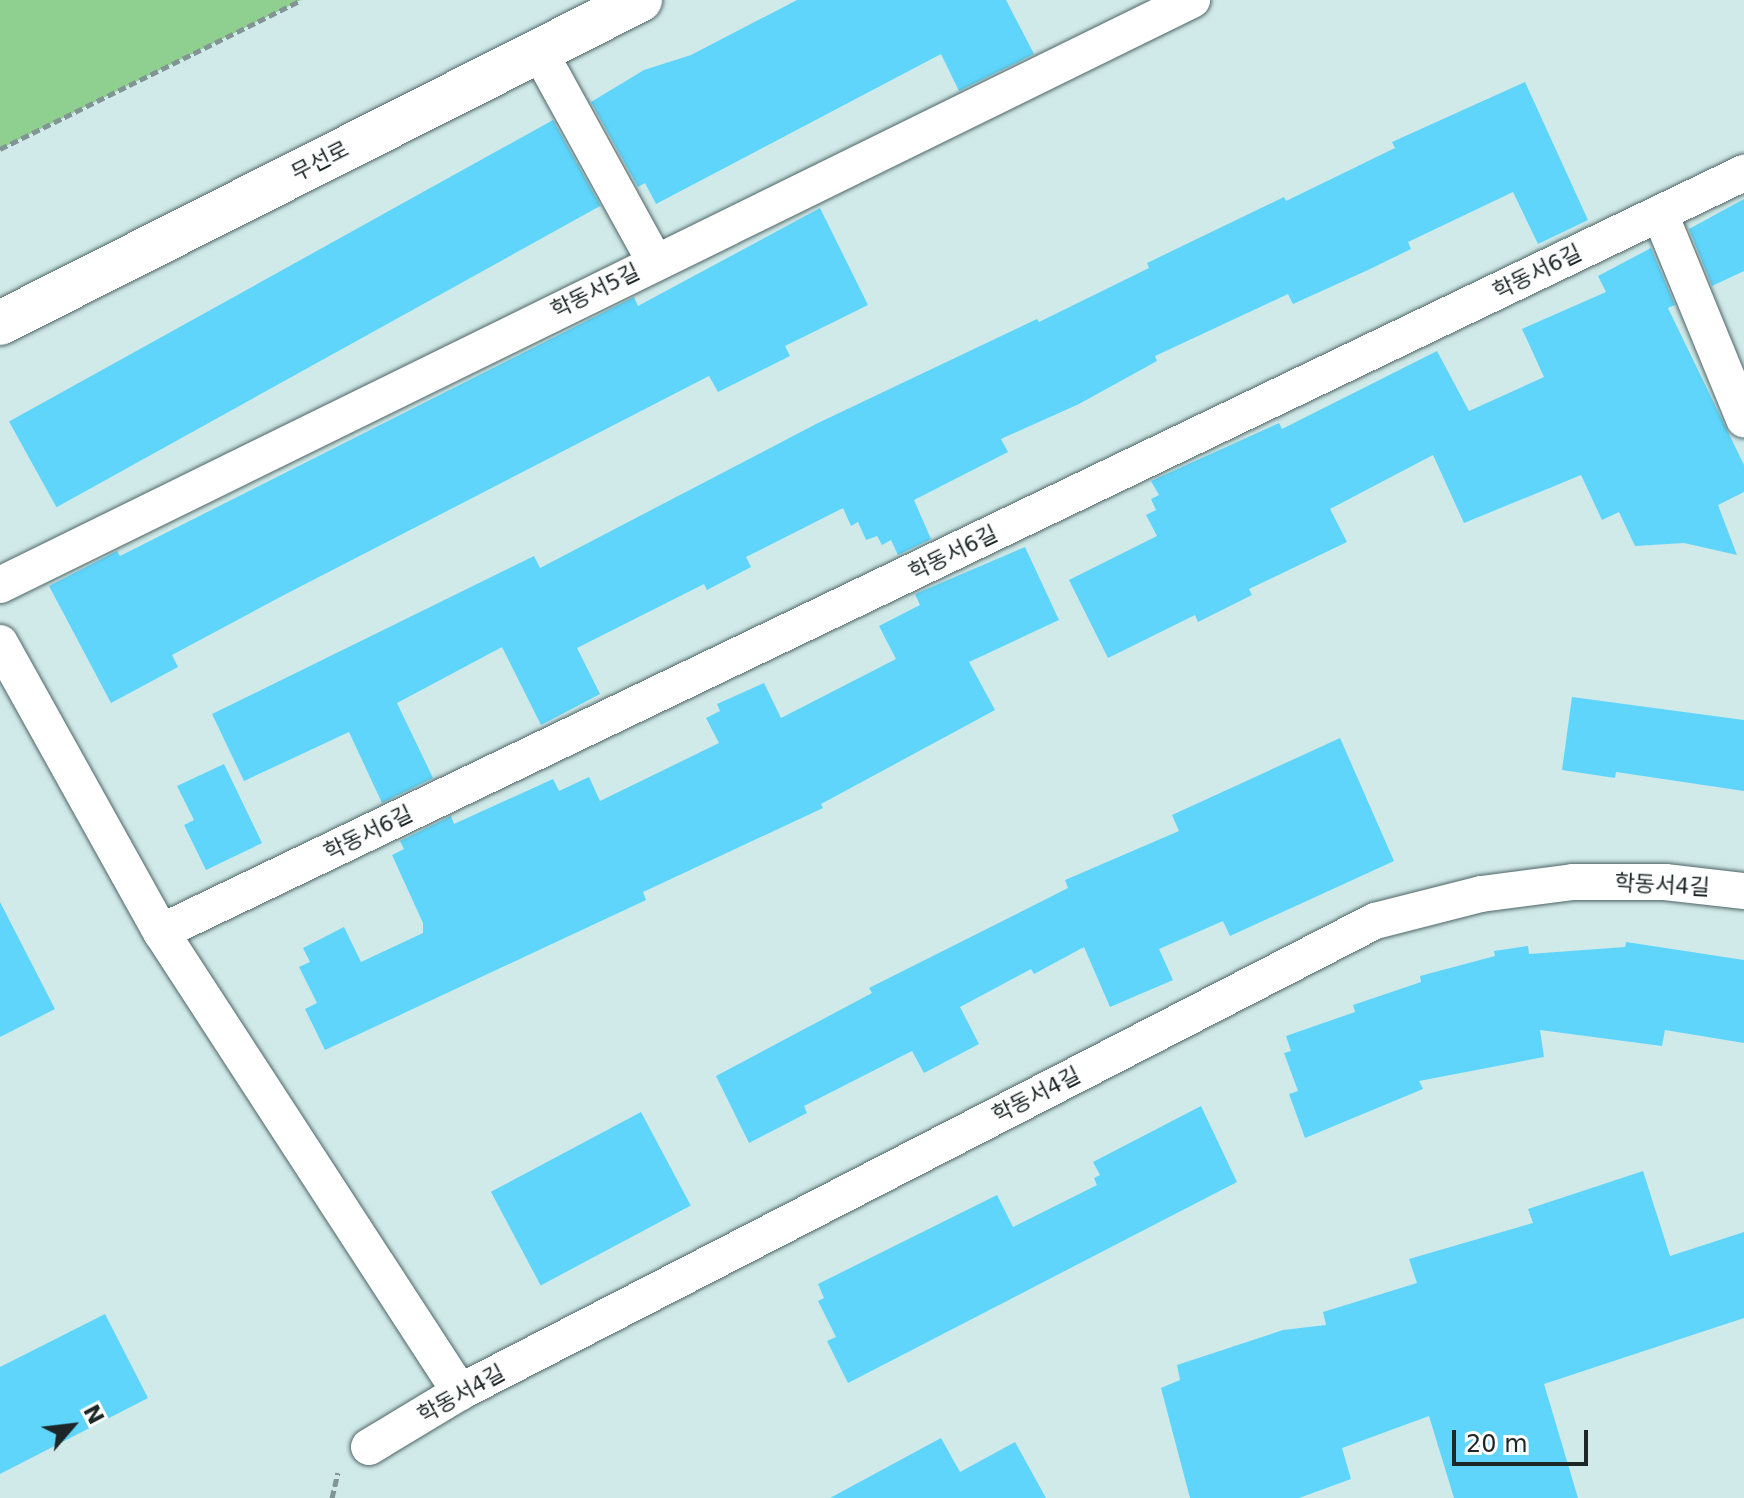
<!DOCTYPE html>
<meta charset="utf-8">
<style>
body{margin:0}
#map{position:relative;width:1744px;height:1498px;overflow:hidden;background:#d0eae9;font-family:"DejaVu Sans","Noto Sans KR",sans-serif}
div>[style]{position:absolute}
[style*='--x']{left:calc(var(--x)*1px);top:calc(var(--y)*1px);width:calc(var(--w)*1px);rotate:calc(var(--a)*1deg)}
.green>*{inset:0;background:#8fd090}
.building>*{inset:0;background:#5fd5fb;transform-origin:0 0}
.path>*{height:5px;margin-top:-2.5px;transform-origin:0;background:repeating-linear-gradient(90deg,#829594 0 8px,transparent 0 12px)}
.roads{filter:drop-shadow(0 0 2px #4f6565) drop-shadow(0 0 2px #4f6565)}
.minor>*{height:36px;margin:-18px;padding:0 18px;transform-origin:18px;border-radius:18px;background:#fff}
.tertiary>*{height:44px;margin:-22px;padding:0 22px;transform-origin:22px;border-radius:22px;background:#fff}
span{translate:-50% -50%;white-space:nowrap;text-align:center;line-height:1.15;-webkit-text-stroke:7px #fff;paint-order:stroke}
.street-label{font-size:22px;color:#1d2727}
.north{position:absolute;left:32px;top:1386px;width:80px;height:80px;-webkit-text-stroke:6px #fff;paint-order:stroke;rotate:62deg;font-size:22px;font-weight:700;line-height:32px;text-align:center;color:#1d2727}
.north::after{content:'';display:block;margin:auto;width:28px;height:36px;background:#1d2727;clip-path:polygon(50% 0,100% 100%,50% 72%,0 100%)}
.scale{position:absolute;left:1452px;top:1430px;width:136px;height:36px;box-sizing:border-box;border:4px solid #1d2727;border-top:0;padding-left:10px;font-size:24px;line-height:28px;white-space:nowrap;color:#1d2727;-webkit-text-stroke:6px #fff;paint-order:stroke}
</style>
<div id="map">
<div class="green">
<i style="clip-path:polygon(0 0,301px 0,0 149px)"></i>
</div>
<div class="building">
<i style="clip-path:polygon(797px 0,1006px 0,1034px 54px,959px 91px,941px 54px,656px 204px,645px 183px,638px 187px,591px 102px,644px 70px,691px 55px)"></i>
<i style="clip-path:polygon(1525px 82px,1588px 220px,1538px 244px,1513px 192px,1408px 242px,1411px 249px,1368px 270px,1293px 304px,1288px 294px,1155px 356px,1157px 361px,1079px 404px,1001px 439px,1008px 452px,914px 500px,931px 539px,898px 555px,891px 540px,882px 545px,877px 536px,866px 540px,858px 522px,851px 526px,843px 508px,746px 557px,751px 567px,707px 590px,704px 584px,577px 648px,600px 694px,541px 725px,502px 647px,397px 703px,433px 778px,382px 803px,349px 732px,244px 781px,212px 714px,534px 556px,540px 568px,818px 423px,1037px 319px,1039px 322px,1149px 268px,1147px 263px,1284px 197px,1286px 201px,1395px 148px,1392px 142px)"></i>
<i style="left:553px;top:120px;width:98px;height:622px;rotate:61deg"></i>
<i style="clip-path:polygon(1744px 199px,1744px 271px,1712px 286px,1689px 229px)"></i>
<i style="clip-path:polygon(820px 208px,868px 305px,785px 346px,790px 356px,718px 392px,709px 376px,284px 595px,172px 655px,178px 667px,111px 703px,49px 586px,117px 551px,120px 556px,634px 297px,638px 306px)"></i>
<i style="clip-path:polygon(1651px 248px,1675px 305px,1668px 308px,1744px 465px,1744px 492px,1718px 505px,1737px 555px,1684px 543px,1635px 546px,1619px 512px,1602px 520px,1581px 475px,1464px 523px,1433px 455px,1330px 509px,1347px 542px,1249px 589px,1252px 595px,1198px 622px,1195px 615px,1108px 658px,1069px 580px,1157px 536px,1146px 515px,1156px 510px,1151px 499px,1159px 495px,1151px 481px,1279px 423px,1282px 429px,1437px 351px,1469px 411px,1544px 377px,1522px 329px,1606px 292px,1598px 276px)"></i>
<i style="clip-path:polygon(1025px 547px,1059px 620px,969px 662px,995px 710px,821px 804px,823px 808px,643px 892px,646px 900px,325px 1050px,305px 1009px,317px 1003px,299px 967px,310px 962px,303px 948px,344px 927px,361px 962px,423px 933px,423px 923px,392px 855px,404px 849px,400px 841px,451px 816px,454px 824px,553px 779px,559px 791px,589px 777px,600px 801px,719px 743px,706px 718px,720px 711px,717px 704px,764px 683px,781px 718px,896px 659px,879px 626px,920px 605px,915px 594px)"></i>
<i style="clip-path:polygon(1572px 697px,1744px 720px,1744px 791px,1616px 772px,1615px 778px,1562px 770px)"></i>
<i style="clip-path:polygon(1340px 738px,1394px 861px,1230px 936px,1223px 921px,1159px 949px,1173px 980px,1110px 1007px,1084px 947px,1034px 974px,1031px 969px,960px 1007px,979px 1044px,924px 1073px,912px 1051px,804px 1106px,807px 1113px,749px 1143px,716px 1076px,872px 993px,869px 988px,1068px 888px,1065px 880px,1179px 831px,1172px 815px)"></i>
<i style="clip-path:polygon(224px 764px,262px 843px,206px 870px,184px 825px,194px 820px,177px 786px)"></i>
<i style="clip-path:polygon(0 902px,55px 1009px,0 1037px)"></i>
<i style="clip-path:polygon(1626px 942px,1744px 960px,1744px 1043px,1665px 1030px,1662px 1046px,1540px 1030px,1544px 1057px,1419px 1081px,1423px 1089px,1305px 1138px,1289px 1094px,1298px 1091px,1284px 1053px,1291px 1051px,1286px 1036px,1355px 1012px,1353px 1005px,1421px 982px,1420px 976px,1495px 956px,1494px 951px,1528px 946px,1529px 954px,1625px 947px)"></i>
<i style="clip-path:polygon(1201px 1106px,1237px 1182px,848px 1383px,827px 1341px,836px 1337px,818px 1301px,824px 1298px,818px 1284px,997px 1195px,1013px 1227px,1097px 1185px,1094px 1178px,1100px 1175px,1093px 1162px)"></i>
<i style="left:641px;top:1112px;width:106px;height:170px;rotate:62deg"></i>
<i style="clip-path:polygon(1643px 1171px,1670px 1256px,1744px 1232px,1744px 1318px,1544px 1384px,1578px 1498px,1454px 1498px,1429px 1416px,1342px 1448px,1351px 1479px,1299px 1498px,1190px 1498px,1161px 1388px,1180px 1380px,1177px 1365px,1283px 1330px,1326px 1325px,1323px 1312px,1417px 1283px,1409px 1259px,1533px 1223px,1528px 1209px)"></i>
<i style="clip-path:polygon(105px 1314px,148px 1398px,0 1474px,0 1367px)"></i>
<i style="clip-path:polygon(941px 1438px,960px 1472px,1015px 1442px,1046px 1498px,830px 1498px)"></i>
</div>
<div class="path">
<i style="--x:0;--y:149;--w:336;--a:-26.3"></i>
<i style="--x:332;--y:1498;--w:26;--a:-77"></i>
</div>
<div class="roads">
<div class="minor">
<i style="--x:539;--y:51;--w:241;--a:61.2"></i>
<i style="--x:1660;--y:214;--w:222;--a:67.7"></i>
<i style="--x:0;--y:585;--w:1328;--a:-26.14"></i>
<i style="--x:0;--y:643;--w:331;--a:60.9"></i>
<i style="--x:161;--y:932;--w:549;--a:56.98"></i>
<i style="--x:161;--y:932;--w:1756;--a:-25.62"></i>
<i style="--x:369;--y:1447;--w:106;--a:-31.1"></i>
<i style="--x:460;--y:1392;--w:1029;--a:-27.24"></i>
<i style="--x:1375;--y:921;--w:109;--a:-14.3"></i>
<i style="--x:1481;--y:894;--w:93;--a:-7.4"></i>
<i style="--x:1573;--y:882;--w:92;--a:0"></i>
<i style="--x:1665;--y:882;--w:80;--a:6.5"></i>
</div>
<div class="tertiary">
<i style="--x:0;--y:323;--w:717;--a:-26.78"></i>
</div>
</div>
<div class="street-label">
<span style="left:320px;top:161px;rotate:-27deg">무선로</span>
<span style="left:1537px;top:272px;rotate:-26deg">학동서6길</span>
<span style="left:595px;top:291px;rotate:-26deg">학동서5길</span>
<span style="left:953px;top:553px;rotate:-26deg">학동서6길</span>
<span style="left:368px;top:833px;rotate:-26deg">학동서6길</span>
<span style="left:1662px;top:885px;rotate:3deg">학동서4길</span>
<span style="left:1036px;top:1095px;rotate:-27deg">학동서4길</span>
<span style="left:461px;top:1394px;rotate:-29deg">학동서4길</span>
</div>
<div class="north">N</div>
<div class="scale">20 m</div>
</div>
